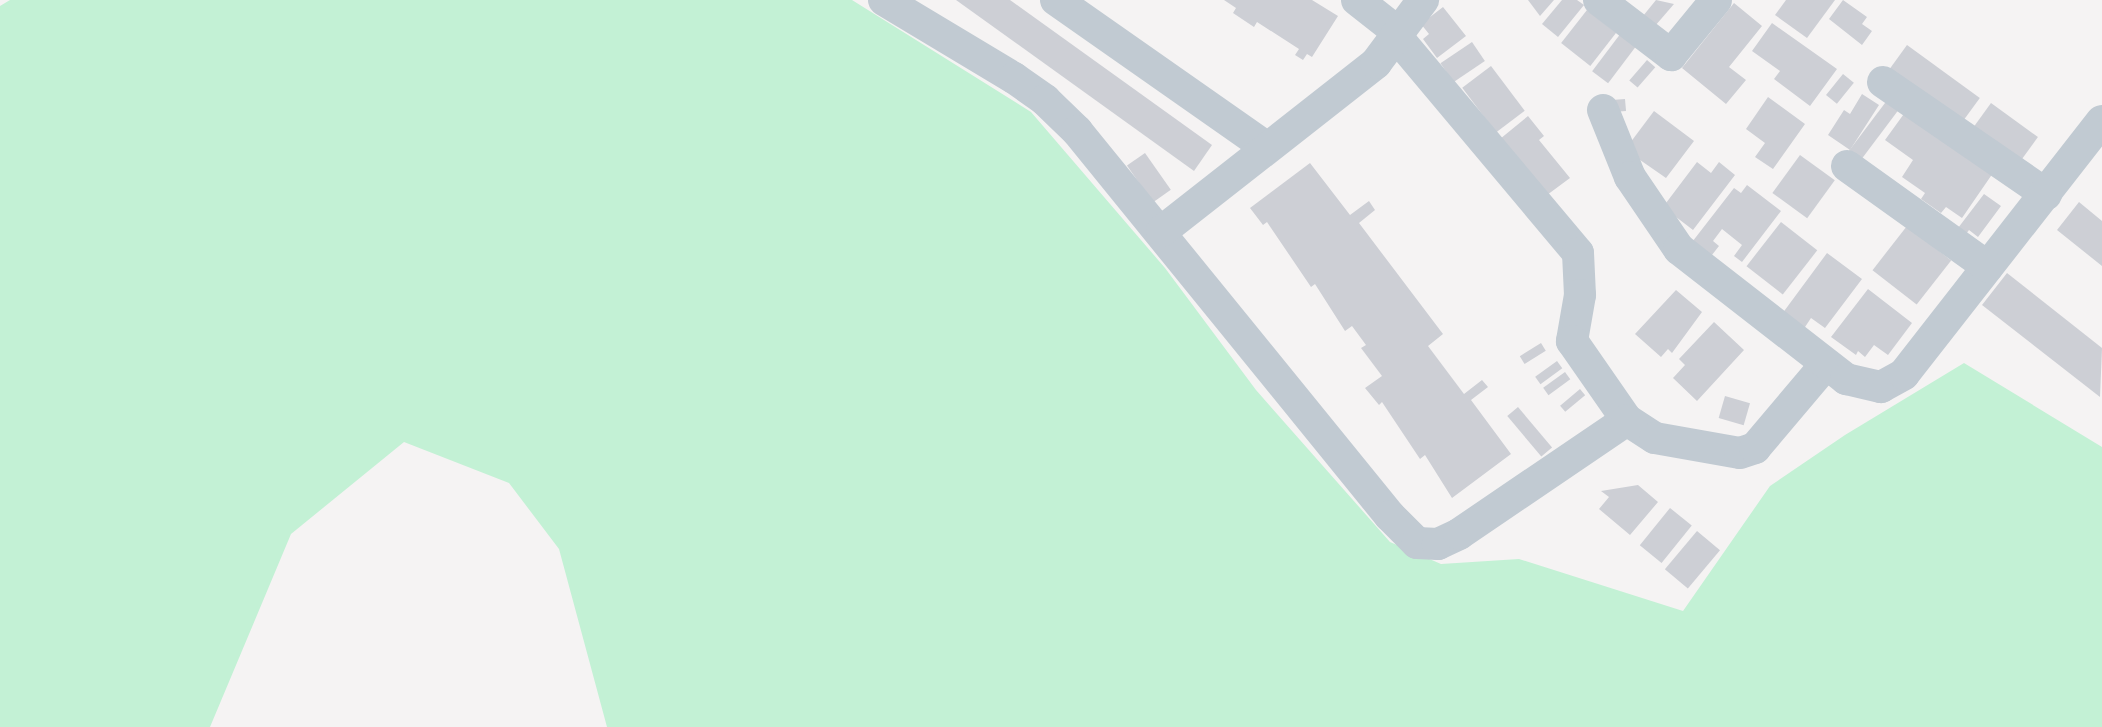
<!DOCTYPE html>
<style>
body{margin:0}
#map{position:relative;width:2102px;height:727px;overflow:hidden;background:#f5f3f3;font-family:"Work Sans",sans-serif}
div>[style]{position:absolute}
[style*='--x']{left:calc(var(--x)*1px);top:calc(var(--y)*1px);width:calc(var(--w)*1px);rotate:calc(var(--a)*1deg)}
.green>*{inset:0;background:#c3f1d5}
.building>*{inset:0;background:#cdcfd5;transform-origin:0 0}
.street>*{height:32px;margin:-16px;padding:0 16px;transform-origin:16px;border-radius:16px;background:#c1cad2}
span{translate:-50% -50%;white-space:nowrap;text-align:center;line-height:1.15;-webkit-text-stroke:5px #fff;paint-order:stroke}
</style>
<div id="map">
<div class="green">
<i style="clip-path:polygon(10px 0,852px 0,1031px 112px,1165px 268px,1256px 390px,1390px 542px,1441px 564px,1519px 559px,1683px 611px,1770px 486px,1845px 435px,1964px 363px,2102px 447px,2102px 727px,607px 727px,559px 549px,509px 483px,404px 442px,291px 534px,210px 727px,0 727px,0 6px)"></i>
</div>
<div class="building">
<i style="clip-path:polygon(956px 0,1010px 0,1212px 145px,1194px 171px)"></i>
<i style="clip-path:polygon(1224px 0,1312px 0,1338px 16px,1312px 57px,1307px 54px,1303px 60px,1295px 55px,1299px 49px,1257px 22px,1254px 27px,1233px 13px,1236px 8px)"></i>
<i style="clip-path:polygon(1528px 0,1554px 0,1540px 16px)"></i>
<i style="clip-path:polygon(1562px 0,1577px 0,1584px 5px,1558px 37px,1542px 24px)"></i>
<i style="clip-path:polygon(1656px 0,1674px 4px,1655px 26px,1643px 16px)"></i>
<i style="clip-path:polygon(1786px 0,1835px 0,1807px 38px,1775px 15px)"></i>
<i style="clip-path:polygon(1843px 0,1867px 17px,1862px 24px,1872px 31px,1862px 45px,1829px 19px)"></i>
<i style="clip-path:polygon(1734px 3px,1762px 26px,1729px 67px,1746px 80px,1726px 104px,1682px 68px)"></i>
<i style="clip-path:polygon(1443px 7px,1466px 36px,1437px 58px,1423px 39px,1429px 34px,1421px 24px)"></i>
<i style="left:1587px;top:10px;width:37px;height:42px;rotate:38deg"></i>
<i style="clip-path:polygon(1772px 23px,1837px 69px,1810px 106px,1774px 79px,1780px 71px,1752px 51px)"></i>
<i style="left:1621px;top:33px;width:20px;height:48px;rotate:37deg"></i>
<i style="left:1472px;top:42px;width:23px;height:38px;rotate:56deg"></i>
<i style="left:1907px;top:45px;width:90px;height:32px;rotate:36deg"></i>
<i style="left:1647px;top:60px;width:11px;height:27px;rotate:41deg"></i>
<i style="left:1491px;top:66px;width:56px;height:36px;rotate:53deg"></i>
<i style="left:1843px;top:74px;width:14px;height:27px;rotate:39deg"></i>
<i style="clip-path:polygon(1862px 94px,1879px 105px,1850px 150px,1828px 135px,1844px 110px,1850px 114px)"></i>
<i style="clip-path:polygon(1768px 97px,1805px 124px,1773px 169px,1755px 157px,1765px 143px,1746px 129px)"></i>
<i style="left:1625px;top:99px;width:12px;height:10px;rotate:85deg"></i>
<i style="left:1888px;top:99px;width:15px;height:65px;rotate:37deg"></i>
<i style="left:1991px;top:103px;width:58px;height:32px;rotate:36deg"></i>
<i style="clip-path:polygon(1654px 111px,1694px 141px,1666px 178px,1630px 153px,1635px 147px,1630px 143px)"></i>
<i style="clip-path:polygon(1906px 111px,1993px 173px,1962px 218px,1946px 207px,1941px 213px,1921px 199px,1925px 193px,1902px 177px,1913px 160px,1885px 140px)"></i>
<i style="clip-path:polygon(1528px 116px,1544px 136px,1539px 140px,1570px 178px,1547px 195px,1500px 139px)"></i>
<i style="left:1145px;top:153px;width:45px;height:22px;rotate:55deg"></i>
<i style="left:1800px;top:155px;width:43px;height:47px;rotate:36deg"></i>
<i style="clip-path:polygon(1697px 162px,1711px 173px,1719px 162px,1735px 175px,1693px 230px,1663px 207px)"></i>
<i style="clip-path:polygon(1310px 163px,1350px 215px,1369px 201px,1375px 210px,1359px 223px,1443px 334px,1428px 346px,1464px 394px,1482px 380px,1488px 387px,1471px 400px,1511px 454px,1452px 498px,1425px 455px,1420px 459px,1382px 402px,1379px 405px,1365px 388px,1382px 376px,1361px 348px,1366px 345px,1352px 326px,1345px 331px,1315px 284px,1311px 287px,1267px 222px,1263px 225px,1250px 208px)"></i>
<i style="clip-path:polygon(1747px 185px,1781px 211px,1742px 262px,1734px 256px,1742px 245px,1722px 229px,1713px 241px,1719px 246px,1708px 260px,1689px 246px,1734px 188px,1741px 193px)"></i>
<i style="clip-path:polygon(1984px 194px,2001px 206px,1978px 237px,1969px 230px,1963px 238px,1955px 232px)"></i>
<i style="clip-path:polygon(2079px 202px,2102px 221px,2102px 266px,2057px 230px)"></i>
<i style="left:1781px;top:222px;width:46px;height:56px;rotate:38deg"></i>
<i style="left:1907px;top:226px;width:56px;height:56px;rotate:38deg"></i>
<i style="clip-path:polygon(1827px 253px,1862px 279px,1825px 328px,1811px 318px,1803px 330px,1782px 314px)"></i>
<i style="clip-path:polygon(2007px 273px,2102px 348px,2100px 397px,1982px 305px)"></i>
<i style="clip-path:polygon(1868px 289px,1912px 323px,1888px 355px,1874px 345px,1865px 357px,1858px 351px,1856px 355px,1831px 337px)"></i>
<i style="clip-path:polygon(1676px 290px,1702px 312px,1672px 353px,1668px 349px,1661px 357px,1635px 334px)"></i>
<i style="clip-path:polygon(1714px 322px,1744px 350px,1697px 401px,1673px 378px,1685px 365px,1679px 359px)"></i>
<i style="left:1541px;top:343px;width:9px;height:25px;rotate:58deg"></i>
<i style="left:1557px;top:361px;width:9px;height:27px;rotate:54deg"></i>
<i style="left:1565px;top:372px;width:9px;height:27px;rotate:54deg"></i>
<i style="left:1580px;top:389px;width:8px;height:26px;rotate:50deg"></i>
<i style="left:1725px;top:396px;width:26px;height:23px;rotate:16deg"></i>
<i style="left:1518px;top:407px;width:53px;height:14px;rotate:50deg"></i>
<i style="clip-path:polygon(1638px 485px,1658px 502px,1630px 535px,1599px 509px,1609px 497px,1601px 491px)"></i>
<i style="left:1670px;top:508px;width:28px;height:48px;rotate:39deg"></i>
<i style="left:1697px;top:531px;width:30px;height:50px;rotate:40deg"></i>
</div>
<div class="street">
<i style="--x:884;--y:0;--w:152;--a:31"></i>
<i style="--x:1014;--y:78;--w:38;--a:35"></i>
<i style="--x:1045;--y:100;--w:45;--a:44.1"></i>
<i style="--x:1077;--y:131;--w:496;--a:50.9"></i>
<i style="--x:1390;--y:516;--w:38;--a:45"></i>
<i style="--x:1417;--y:543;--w:21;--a:3"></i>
<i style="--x:1438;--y:544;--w:23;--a:-25"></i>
<i style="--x:1459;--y:534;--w:203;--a:-34.2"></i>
<i style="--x:1056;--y:0;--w:246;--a:35"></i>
<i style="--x:1357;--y:0;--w:53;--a:38.2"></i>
<i style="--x:1599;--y:0;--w:91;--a:37.4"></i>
<i style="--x:1671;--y:55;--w:71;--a:-50.7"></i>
<i style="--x:1396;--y:36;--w:283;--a:50"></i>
<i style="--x:1578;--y:253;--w:42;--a:87.3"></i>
<i style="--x:1580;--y:295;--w:47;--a:99.9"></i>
<i style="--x:1572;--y:341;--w:96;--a:55.2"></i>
<i style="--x:1627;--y:420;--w:33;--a:33"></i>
<i style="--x:1655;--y:438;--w:86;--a:10"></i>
<i style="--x:1740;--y:453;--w:16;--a:-18"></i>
<i style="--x:1755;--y:448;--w:110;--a:-49.8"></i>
<i style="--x:1883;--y:82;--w:198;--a:34.5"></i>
<i style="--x:1603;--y:110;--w:72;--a:68.1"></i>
<i style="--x:1630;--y:177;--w:87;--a:55.8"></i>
<i style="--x:1679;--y:249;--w:212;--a:37.9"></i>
<i style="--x:1846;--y:379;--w:36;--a:13"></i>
<i style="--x:1881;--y:387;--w:26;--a:-29"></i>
<i style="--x:1904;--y:374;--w:321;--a:-52"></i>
<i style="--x:1847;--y:166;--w:173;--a:35.6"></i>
<i style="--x:1162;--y:231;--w:272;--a:-38.1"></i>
<i style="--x:1376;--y:63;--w:79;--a:-53.3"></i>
</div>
</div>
